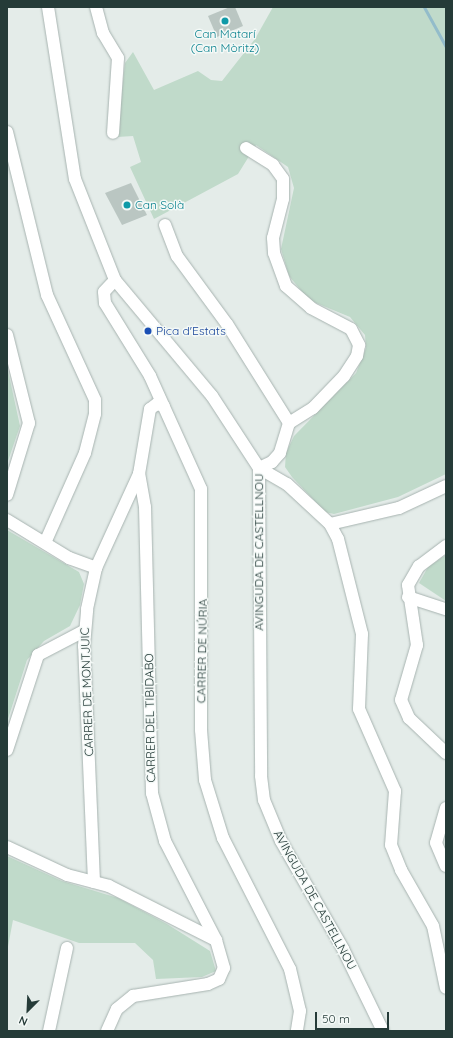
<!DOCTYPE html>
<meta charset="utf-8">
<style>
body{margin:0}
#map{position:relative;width:453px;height:1038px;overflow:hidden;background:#e4ece9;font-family:Quicksand,sans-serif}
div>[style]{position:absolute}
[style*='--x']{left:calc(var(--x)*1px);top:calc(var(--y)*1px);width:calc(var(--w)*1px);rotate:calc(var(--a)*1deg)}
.green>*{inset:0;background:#c0daca}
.stream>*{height:3px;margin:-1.5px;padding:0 1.5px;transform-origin:1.5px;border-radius:1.5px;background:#93bcca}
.building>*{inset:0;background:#bac6c2}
.roads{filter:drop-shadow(0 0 1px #a7b3b0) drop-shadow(0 0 1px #a7b3b0)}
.minor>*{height:12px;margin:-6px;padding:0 6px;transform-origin:6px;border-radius:6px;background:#fff}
.dots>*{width:11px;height:11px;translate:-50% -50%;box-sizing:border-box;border:2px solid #f4f9f7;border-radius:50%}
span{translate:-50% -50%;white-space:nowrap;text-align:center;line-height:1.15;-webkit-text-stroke:3px #f4f9f7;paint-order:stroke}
.culture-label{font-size:12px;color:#0d838f}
.left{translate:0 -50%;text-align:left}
.transit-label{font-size:12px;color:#164399}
.street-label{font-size:12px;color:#253b38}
.frame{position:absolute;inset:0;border:8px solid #253b38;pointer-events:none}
.north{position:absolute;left:8px;top:990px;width:40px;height:40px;-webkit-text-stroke:3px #f4f9f7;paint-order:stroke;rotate:204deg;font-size:11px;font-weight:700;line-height:16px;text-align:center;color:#253b38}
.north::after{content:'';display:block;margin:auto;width:14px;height:18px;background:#253b38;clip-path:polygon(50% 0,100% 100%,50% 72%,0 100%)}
.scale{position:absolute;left:315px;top:1012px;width:74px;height:18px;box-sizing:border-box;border:2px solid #253b38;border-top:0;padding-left:5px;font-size:12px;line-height:14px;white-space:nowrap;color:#253b38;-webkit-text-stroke:3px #f4f9f7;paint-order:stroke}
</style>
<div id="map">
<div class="green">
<i style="clip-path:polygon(273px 7px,446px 7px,446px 474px,398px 497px,334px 514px,325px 512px,292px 477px,285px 467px,286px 453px,294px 436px,356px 373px,366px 348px,365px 335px,350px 317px,309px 300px,289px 276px,281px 249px,294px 188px,288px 167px,256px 145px,238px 174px,154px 219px,130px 167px,141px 162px,133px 136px,117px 137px,125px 63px,133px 52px,154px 90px,198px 71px,211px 80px,222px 81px,255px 39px)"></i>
<i style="clip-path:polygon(7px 366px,20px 426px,7px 464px)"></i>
<i style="clip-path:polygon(7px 530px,79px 572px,84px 584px,80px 605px,70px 626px,44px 641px,27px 660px,7px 722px)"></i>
<i style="clip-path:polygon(446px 555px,446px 601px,419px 583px,428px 567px)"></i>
<i style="clip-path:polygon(7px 856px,62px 881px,118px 898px,167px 924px,210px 951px,216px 971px,202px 977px,156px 979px,153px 960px,135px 943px,79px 943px,13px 920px,7px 952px)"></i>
</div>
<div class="stream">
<i style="--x:424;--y:7;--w:46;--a:61.2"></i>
</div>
<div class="building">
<i style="clip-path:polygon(230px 7px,235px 7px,243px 26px,217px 37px,208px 16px)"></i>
<i style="clip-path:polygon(131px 183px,147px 215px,122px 225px,105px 193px)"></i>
</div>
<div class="roads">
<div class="minor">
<i style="--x:48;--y:7;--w:174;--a:81.1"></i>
<i style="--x:75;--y:179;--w:109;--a:68.4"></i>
<i style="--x:115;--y:280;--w:151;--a:50.1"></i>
<i style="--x:212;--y:396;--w:86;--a:56.9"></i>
<i style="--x:259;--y:468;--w:308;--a:89.6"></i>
<i style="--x:261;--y:776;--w:24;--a:83"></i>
<i style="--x:264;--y:800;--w:44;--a:67.5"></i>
<i style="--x:281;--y:841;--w:125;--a:60.1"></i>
<i style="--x:343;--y:949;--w:91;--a:64"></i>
<i style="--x:96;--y:7;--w:27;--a:75"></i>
<i style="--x:103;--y:33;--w:29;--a:59"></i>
<i style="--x:118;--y:58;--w:75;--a:93.8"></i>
<i style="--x:7;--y:132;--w:168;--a:76.2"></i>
<i style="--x:47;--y:295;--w:115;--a:65.4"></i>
<i style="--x:95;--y:400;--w:14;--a:90"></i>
<i style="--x:95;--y:414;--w:40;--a:104.4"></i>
<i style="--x:85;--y:453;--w:98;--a:114"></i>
<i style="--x:246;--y:148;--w:32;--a:32"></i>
<i style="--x:273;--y:165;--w:17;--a:54"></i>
<i style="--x:283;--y:179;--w:20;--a:90"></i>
<i style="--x:283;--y:199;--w:40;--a:104.4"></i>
<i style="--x:273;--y:238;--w:15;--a:86"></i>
<i style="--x:274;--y:253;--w:35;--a:70"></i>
<i style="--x:286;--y:286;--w:33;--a:41"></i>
<i style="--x:311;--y:308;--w:45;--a:27.7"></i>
<i style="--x:351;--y:329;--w:18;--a:63"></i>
<i style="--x:359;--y:345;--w:11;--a:100"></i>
<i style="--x:357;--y:356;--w:24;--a:123"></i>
<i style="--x:344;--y:376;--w:45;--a:134.1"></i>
<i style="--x:313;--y:408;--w:28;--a:148"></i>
<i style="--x:289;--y:423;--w:31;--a:107"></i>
<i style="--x:280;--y:453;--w:12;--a:132"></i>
<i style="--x:272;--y:462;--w:14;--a:155"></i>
<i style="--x:165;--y:225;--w:33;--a:69"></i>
<i style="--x:177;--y:256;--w:84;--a:53.7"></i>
<i style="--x:227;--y:324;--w:117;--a:57.9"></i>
<i style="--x:115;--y:280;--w:16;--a:133"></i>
<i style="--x:104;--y:292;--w:11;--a:85"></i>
<i style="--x:105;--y:303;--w:86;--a:58.3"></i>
<i style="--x:150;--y:376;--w:124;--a:65.7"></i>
<i style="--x:201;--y:489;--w:241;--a:90"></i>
<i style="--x:201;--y:730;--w:50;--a:85.4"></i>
<i style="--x:205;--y:780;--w:61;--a:72.8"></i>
<i style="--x:223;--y:838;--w:147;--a:62.9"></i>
<i style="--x:290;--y:969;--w:43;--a:76.6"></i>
<i style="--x:300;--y:1011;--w:20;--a:99"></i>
<i style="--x:7;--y:335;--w:91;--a:76"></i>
<i style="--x:29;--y:423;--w:75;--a:107"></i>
<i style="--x:259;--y:468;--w:32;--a:30"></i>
<i style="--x:287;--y:484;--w:59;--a:42.9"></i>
<i style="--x:330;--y:524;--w:17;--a:62"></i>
<i style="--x:338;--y:539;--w:98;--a:75.8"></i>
<i style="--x:362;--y:634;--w:75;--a:92.3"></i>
<i style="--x:359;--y:709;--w:90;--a:66.3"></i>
<i style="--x:395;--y:791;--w:54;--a:94.2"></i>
<i style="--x:391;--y:845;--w:27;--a:68"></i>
<i style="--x:401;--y:870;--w:64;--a:60.3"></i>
<i style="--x:433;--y:926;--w:63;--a:78.2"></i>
<i style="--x:7;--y:520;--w:73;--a:31.5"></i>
<i style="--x:69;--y:558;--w:29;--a:20"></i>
<i style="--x:330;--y:524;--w:71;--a:-13.1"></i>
<i style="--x:399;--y:508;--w:52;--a:-25.1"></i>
<i style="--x:446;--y:546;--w:34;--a:143"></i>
<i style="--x:419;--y:566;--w:22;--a:120"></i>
<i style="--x:408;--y:585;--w:61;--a:81.5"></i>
<i style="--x:417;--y:645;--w:57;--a:106.2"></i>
<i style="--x:401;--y:700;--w:20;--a:66"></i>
<i style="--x:409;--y:718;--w:51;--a:43.4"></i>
<i style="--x:408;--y:597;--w:40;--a:18"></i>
<i style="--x:7;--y:750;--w:100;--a:-71.9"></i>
<i style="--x:38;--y:655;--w:52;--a:-27.6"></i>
<i style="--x:446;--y:808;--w:36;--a:106"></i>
<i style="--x:436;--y:843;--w:25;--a:67"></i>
<i style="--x:7;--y:847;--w:66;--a:25"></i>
<i style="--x:67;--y:875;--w:43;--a:14.7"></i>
<i style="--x:109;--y:886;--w:120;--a:26.8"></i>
<i style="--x:94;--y:882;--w:236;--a:-92.4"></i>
<i style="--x:84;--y:646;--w:37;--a:-85"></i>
<i style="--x:87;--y:609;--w:42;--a:-77.6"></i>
<i style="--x:96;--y:568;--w:103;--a:-65.4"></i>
<i style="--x:139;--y:474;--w:66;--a:-80.4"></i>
<i style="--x:150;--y:409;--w:9;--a:-36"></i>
<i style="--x:157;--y:404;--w:7;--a:16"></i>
<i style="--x:49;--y:1031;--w:85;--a:-77.8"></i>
<i style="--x:107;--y:1031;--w:24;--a:-66"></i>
<i style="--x:117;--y:1009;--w:21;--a:-39"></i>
<i style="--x:133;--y:996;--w:76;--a:-9.1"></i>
<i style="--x:208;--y:984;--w:12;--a:-24"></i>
<i style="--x:219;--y:979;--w:12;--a:-66"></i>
<i style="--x:224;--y:968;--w:29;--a:-106"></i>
<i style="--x:216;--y:940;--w:111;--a:-117.3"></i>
<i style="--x:165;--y:841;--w:50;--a:-105.2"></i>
<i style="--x:152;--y:793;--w:286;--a:-91.4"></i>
<i style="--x:145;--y:507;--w:34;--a:-100"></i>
</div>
</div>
<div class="dots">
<i style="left:225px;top:21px;background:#0f9aa8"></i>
<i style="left:127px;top:205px;background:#0f9aa8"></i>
<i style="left:148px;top:331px;background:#1a4fb4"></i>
</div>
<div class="culture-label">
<span style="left:225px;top:41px">Can Matarí<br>(Can Mòritz)</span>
<span class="left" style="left:135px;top:205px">Can Solà</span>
</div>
<div class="transit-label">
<span class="left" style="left:156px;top:331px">Pica d'Estats</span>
</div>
<div class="street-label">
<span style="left:259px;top:552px;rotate:-90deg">AVINGUDA DE CASTELLNOU</span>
<span style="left:202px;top:651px;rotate:-89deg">CARRER DE NÚRIA</span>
<span style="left:87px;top:692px;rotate:-92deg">CARRER DE MONTJUIC</span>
<span style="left:150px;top:718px;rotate:-91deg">CARRER DEL TIBIDABO</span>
<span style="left:315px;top:900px;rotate:61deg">AVINGUDA DE CASTELLNOU</span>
</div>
<div class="frame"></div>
<div class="north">N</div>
<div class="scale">50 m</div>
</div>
